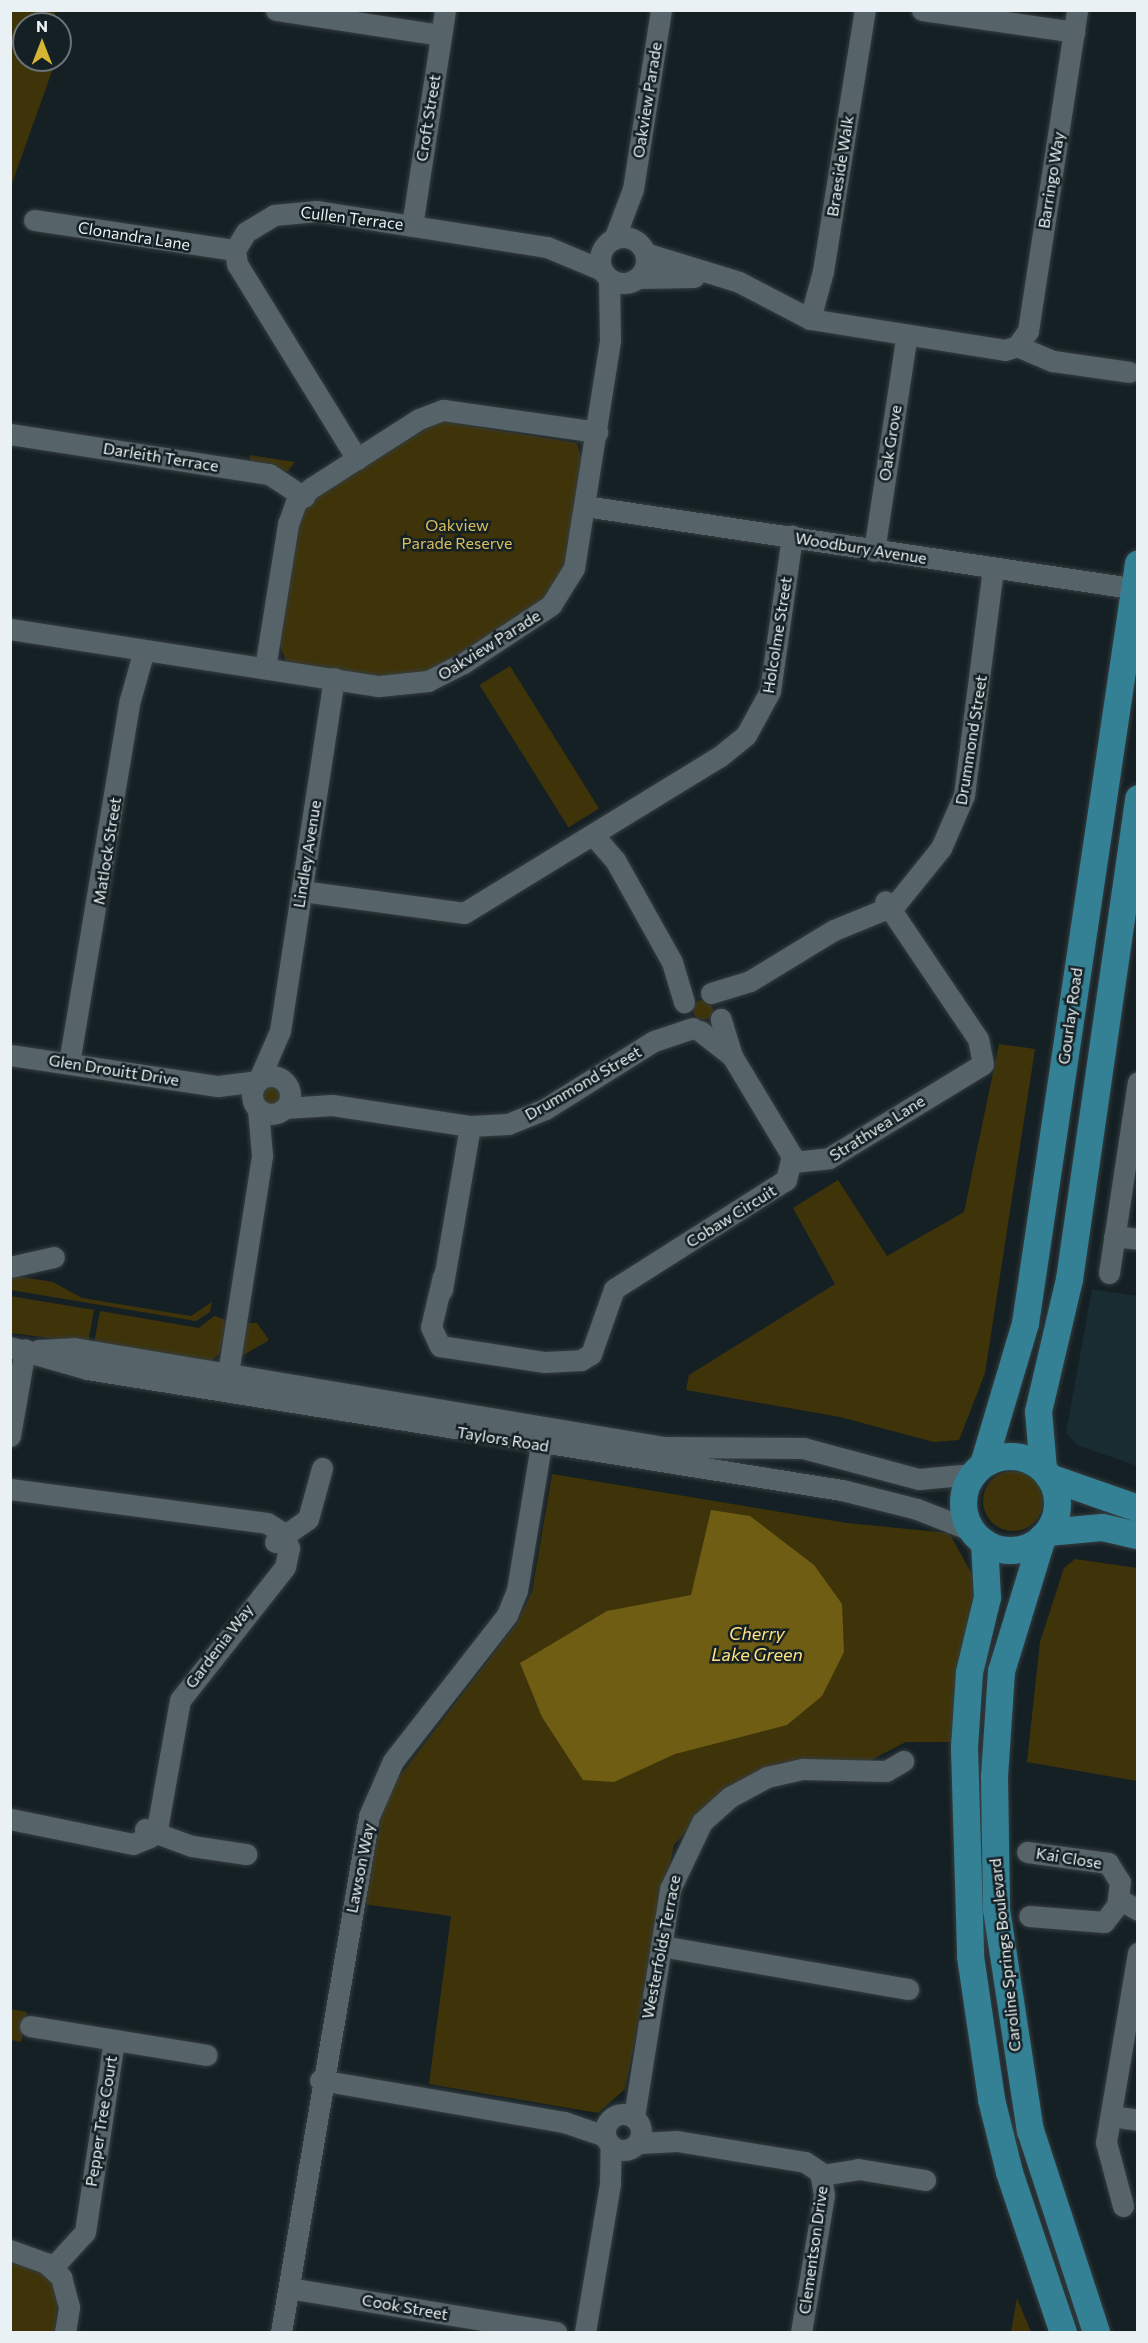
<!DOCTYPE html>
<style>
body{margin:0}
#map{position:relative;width:1148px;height:2343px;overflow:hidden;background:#152024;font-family:Commissioner,sans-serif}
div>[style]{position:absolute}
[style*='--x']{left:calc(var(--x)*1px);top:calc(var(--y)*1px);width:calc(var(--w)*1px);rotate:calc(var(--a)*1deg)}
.built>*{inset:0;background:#182c32}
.green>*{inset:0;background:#3f3409;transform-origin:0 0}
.round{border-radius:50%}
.water>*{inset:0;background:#6f5d14}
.roads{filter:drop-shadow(0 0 2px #353d40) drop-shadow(0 0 2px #353d40)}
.minor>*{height:21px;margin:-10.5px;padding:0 10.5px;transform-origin:10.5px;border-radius:10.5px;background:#566368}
.minor>.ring{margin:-10.5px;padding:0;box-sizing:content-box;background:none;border:21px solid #566368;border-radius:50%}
.major>*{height:27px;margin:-13.5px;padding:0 13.5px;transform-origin:13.5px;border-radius:13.5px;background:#348195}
.major>.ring{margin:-13.5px;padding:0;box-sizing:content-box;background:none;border:27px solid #348195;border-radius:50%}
span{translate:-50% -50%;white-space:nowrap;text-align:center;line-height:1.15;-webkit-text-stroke:5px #152024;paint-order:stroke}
.street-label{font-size:16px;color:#eaf1f4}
.park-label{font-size:16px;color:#d9bf5e}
.water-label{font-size:18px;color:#fee382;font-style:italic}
.frame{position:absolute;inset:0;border:12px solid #eaf1f4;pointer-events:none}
.north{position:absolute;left:12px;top:12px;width:60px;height:60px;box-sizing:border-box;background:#152024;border:2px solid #6a7477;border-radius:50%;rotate:0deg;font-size:16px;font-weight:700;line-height:24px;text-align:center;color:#eaf1f4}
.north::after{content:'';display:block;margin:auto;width:21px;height:27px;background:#d5b534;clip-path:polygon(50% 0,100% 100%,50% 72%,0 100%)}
</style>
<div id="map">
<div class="built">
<i style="clip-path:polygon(1092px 1289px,1137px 1296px,1137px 1466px,1077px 1445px,1066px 1433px)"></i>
</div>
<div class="green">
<i style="clip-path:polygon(11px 10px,55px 11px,56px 24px,24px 24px,24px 60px,56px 60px,11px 186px)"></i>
<i style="clip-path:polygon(440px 421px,577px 443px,582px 462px,569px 561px,548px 598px,427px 674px,408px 679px,288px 665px,278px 642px,302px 512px,329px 487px)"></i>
<i style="clip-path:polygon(249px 455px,295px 462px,287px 472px,251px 461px)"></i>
<i style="left:510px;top:666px;width:168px;height:36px;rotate:58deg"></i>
<i class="round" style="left:693px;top:1000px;width:20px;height:20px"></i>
<i style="clip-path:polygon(999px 1044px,1035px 1049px,985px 1373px,959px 1440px,934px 1442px,840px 1417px,686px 1390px,689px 1375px,835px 1284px,793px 1208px,838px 1180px,887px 1256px,964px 1212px)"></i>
<i class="round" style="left:261px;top:1085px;width:20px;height:20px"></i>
<i style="clip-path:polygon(10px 1275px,53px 1282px,82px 1298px,191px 1316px,212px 1302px,210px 1312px,196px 1321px,11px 1290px)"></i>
<i style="clip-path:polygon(10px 1296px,94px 1310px,88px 1343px,11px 1333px)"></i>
<i style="clip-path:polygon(100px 1311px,199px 1328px,214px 1316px,227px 1320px,220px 1353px,212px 1361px,94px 1343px)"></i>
<i style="clip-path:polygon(246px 1323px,257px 1323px,269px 1340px,242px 1356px)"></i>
<i class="round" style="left:983px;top:1471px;width:60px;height:60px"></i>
<i style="clip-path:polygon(552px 1474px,847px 1523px,949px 1533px,977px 1583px,954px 1742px,906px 1742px,869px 1761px,782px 1762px,720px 1792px,674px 1845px,625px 2089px,598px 2113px,429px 2084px,451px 1916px,363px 1904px,386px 1794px,516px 1624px,532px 1592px)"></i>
<i style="clip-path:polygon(1075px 1559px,1137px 1568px,1137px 1781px,1027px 1762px,1040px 1642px,1064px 1568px)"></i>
<i style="clip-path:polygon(10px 2009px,27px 2012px,21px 2042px,11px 2040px)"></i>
<i style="clip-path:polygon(11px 2259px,50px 2275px,58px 2295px,55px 2332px,11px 2332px)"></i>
<i style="clip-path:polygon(1017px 2298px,1031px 2332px,1011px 2332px)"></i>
</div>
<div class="water">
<i style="clip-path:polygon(711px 1510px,750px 1516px,814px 1565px,842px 1604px,844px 1652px,822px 1696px,787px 1725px,675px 1754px,614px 1782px,583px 1780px,542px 1717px,520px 1663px,607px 1611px,691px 1595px)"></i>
</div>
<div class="roads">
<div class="minor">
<i style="--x:276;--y:10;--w:167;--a:8.6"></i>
<i style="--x:922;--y:10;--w:154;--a:8.2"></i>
<i style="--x:34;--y:220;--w:203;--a:8.5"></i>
<i style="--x:412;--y:226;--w:219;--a:-81.3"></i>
<i class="ring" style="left:600px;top:237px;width:25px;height:25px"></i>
<i style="--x:614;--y:239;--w:53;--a:-69.2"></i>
<i style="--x:633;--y:189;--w:181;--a:-81.1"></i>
<i style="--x:645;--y:253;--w:98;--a:17.1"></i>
<i style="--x:739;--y:282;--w:80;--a:27.5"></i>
<i style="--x:810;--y:319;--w:197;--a:9"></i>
<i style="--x:1005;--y:350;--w:13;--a:-18"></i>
<i style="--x:1017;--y:346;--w:19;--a:-54"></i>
<i style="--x:1028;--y:331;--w:325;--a:-81.3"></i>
<i style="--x:638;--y:278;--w:56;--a:-1"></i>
<i style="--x:810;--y:319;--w:50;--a:-74.8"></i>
<i style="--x:823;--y:271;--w:264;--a:-80.9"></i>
<i style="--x:1017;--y:346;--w:39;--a:23"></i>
<i style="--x:1053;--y:361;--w:77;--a:8.2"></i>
<i style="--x:10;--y:434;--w:262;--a:8.8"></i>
<i style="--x:269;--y:474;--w:42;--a:33.3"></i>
<i style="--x:357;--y:459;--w:229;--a:-121.6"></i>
<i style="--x:237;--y:264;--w:14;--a:-98"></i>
<i style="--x:235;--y:250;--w:21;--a:-59"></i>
<i style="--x:246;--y:232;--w:33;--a:-31"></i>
<i style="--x:274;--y:215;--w:43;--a:-5.3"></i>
<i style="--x:317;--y:211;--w:233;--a:8.9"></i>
<i style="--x:547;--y:247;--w:60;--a:22.7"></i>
<i style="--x:585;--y:506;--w:559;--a:8.54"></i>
<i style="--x:874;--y:551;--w:219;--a:-81.4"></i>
<i style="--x:10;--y:629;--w:373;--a:8.8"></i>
<i style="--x:379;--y:686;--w:49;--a:-5.8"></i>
<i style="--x:428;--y:681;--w:38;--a:-27"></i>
<i style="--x:462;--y:664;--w:107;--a:-33.5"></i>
<i style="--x:551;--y:605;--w:44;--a:-58.1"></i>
<i style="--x:574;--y:568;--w:231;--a:-81"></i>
<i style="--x:610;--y:340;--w:61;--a:-90.9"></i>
<i style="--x:265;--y:668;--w:146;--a:-80.9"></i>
<i style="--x:288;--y:524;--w:23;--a:-70"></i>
<i style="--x:296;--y:502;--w:21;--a:-43"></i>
<i style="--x:311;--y:488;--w:128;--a:-32.6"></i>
<i style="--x:419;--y:419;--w:26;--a:-21"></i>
<i style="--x:443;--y:410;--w:156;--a:8.1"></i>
<i style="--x:594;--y:836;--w:32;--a:49"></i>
<i style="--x:615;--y:860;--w:117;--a:60.8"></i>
<i style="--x:672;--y:962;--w:42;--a:73.3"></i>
<i style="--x:302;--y:891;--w:163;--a:7.7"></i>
<i style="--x:464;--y:913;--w:299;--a:-31.5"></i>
<i style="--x:719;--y:757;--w:35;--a:-39"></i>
<i style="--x:746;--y:735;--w:50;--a:-61.4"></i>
<i style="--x:770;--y:691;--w:157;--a:-81.9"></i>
<i style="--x:711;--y:993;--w:41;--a:-17.1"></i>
<i style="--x:750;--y:981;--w:98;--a:-31.3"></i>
<i style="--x:834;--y:930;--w:66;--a:-22.3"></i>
<i style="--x:895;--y:905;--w:73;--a:-51.1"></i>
<i style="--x:941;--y:848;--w:58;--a:-66.5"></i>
<i style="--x:964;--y:795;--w:229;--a:-82.7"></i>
<i style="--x:700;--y:1031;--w:41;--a:38"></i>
<i style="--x:10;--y:1055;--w:210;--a:8.5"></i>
<i style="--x:218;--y:1086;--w:39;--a:-7"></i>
<i style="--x:69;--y:1063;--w:368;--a:-80.5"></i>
<i style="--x:130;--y:700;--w:52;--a:-74.4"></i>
<i class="ring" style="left:252px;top:1076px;width:17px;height:17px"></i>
<i style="--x:259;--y:1079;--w:52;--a:-66.4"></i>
<i style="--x:280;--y:1031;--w:357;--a:-81.3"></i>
<i style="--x:285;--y:1108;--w:47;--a:-3.7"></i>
<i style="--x:332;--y:1105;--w:140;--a:8.7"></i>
<i style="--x:470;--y:1126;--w:38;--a:-3"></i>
<i style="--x:508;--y:1124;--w:40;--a:-22"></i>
<i style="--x:545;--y:1109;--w:128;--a:-32"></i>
<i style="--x:654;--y:1041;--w:41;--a:-18.4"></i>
<i style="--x:793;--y:1162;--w:36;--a:-6"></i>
<i style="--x:829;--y:1158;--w:180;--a:-31.4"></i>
<i style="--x:983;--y:1064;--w:25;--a:-101"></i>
<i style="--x:978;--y:1039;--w:166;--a:-124"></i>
<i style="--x:1114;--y:1236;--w:24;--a:7"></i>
<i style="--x:10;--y:1267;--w:45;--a:-12.8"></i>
<i style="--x:1109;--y:1273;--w:193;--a:-81.4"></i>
<i style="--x:443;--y:1276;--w:52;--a:103.2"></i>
<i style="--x:431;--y:1327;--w:21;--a:65"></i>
<i style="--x:440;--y:1346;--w:106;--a:8.7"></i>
<i style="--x:545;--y:1362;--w:36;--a:-3"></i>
<i style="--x:581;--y:1360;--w:12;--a:-31"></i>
<i style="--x:591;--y:1354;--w:69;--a:-70.5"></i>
<i style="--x:614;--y:1289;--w:204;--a:-32.4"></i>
<i style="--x:786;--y:1180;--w:25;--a:-76"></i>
<i style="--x:792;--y:1156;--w:117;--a:-121"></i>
<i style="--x:732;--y:1056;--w:39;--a:-107"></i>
<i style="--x:442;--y:1290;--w:166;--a:-80.3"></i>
<i style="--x:10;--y:1347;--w:80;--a:15.9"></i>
<i style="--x:87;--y:1369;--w:765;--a:9.11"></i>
<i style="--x:842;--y:1490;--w:77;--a:14.2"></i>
<i style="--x:917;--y:1509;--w:60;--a:21.4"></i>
<i style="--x:38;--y:1350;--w:36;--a:-3"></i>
<i style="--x:74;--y:1348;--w:597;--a:9.54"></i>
<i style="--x:663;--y:1447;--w:140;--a:0.4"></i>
<i style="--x:803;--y:1448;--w:120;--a:15"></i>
<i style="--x:919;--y:1479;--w:54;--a:-5.3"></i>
<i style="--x:226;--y:1386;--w:234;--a:-81.1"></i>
<i style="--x:262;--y:1155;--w:46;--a:-95"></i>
<i style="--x:10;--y:1436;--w:88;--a:-80.2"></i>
<i style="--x:10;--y:1489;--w:259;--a:7.5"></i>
<i style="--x:267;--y:1523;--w:19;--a:32"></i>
<i style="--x:283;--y:1533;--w:16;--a:68"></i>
<i style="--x:289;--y:1548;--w:19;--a:102"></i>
<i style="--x:285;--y:1567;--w:169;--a:128.3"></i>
<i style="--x:180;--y:1700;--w:126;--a:100.1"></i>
<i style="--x:158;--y:1824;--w:15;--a:122"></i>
<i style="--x:150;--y:1837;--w:18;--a:158"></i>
<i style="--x:133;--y:1844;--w:126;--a:-168.5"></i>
<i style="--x:275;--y:1542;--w:40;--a:-34.9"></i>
<i style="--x:308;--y:1519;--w:53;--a:-74.6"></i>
<i style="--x:145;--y:1829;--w:50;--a:19.9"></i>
<i style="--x:192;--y:1846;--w:55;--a:8.4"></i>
<i style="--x:1027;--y:1852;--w:82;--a:7.7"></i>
<i style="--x:1108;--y:1863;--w:22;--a:58"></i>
<i style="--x:1120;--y:1882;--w:23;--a:97"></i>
<i style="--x:1117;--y:1905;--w:21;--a:127"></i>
<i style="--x:1104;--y:1922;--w:75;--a:-175.4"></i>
<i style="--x:1119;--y:1899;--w:22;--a:30"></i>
<i style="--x:661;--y:1946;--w:251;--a:9.9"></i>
<i style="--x:30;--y:2026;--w:179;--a:9.3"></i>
<i style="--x:320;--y:2080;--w:248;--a:9.8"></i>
<i style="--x:564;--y:2122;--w:43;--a:18.9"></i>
<i class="ring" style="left:605px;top:2114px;width:15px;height:15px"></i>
<i style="--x:1111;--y:2116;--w:27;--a:8"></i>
<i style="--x:634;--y:2117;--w:231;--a:-81"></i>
<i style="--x:670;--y:1889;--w:74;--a:-64.5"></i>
<i style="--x:702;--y:1822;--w:38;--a:-42"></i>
<i style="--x:730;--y:1797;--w:42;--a:-28.4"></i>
<i style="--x:767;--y:1777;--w:37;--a:-13"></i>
<i style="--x:803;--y:1769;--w:83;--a:1.4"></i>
<i style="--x:886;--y:1771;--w:20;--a:-30"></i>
<i style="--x:639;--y:2143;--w:38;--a:-3"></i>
<i style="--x:677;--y:2141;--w:130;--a:9.3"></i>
<i style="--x:805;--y:2162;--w:18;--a:34"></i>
<i style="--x:820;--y:2172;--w:23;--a:80"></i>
<i style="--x:824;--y:2195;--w:139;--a:99.5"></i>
<i style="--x:822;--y:2175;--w:36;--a:-9"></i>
<i style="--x:858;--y:2169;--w:68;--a:9.3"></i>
<i style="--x:1123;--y:2206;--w:66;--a:-104.9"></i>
<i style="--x:1106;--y:2142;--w:192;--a:-80.4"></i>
<i style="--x:10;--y:2250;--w:38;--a:20"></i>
<i style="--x:46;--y:2263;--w:21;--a:43"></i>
<i style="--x:61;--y:2277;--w:31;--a:75"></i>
<i style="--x:69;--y:2307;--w:25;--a:99"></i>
<i style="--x:53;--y:2267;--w:47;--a:-47.6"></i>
<i style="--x:85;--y:2232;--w:194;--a:-81.4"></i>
<i style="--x:289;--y:2288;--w:271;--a:9.4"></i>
<i style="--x:281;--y:2332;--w:523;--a:-80.32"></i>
<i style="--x:369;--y:1816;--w:60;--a:-66.4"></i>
<i style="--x:393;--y:1761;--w:185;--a:-52"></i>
<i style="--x:507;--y:1615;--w:27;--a:-68"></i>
<i style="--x:517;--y:1590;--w:147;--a:-80.6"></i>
<i style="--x:585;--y:2332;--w:150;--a:-80.4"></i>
<i style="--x:610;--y:2184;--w:39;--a:-89"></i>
</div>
<div class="major">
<i class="ring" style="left:963px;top:1456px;width:67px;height:67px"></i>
<i style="--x:983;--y:1464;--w:147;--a:-73.4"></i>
<i style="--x:1025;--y:1323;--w:768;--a:-81.54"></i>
<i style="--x:1043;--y:1469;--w:58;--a:-94.9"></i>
<i style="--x:1038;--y:1411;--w:136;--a:-76.8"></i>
<i style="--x:1069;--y:1279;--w:486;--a:-81.8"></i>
<i style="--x:1049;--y:1477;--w:94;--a:19.2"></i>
<i style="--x:1047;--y:1532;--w:55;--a:-5.2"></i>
<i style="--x:1102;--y:1527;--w:37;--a:13"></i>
<i style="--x:1042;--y:1537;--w:140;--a:107"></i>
<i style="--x:1001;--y:1671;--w:106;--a:93.8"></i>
<i style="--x:994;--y:1777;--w:132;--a:89.1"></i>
<i style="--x:996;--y:1909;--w:224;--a:81.3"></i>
<i style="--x:1030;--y:2130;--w:213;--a:71.9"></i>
<i style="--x:984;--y:1542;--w:55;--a:86.9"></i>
<i style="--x:987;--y:1597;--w:77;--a:103.5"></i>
<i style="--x:969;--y:1672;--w:76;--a:93.8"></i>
<i style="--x:964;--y:1748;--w:208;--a:88.3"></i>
<i style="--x:970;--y:1956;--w:145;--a:81.6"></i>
<i style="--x:991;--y:2099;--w:75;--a:76.1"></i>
<i style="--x:1009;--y:2172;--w:169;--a:71.4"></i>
</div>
</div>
<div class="street-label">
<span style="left:647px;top:100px;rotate:-81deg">Oakview Parade</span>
<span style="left:428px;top:118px;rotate:-81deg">Croft Street</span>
<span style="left:840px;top:166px;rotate:-81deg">Braeside Walk</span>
<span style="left:1051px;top:180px;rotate:-81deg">Barringo Way</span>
<span style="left:352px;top:218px;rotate:7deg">Cullen Terrace</span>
<span style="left:134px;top:236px;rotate:9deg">Clonandra Lane</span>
<span style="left:890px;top:443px;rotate:-81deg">Oak Grove</span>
<span style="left:161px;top:457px;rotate:9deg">Darleith Terrace</span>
<span style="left:861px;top:548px;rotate:9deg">Woodbury Avenue</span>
<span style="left:777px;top:635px;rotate:-81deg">Holcolme Street</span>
<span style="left:489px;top:645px;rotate:-32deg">Oakview Parade</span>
<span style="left:971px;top:740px;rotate:-81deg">Drummond Street</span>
<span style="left:107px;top:851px;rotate:-81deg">Matlock Street</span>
<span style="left:307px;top:854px;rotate:-81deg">Lindley Avenue</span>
<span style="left:1070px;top:1016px;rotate:-82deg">Gourlay Road</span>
<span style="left:114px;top:1070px;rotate:9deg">Glen Drouitt Drive</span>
<span style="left:583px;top:1083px;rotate:-30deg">Drummond Street</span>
<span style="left:877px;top:1128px;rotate:-32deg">Strathvea Lane</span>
<span style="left:731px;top:1216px;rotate:-32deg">Cobaw Circuit</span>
<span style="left:503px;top:1439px;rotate:9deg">Taylors Road</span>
<span style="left:219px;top:1646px;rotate:-53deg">Gardenia Way</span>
<span style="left:1069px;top:1858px;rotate:9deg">Kai Close</span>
<span style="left:360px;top:1868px;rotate:-79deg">Lawson Way</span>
<span style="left:661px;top:1947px;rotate:-79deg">Westerfolds Terrace</span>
<span style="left:1005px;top:1955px;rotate:-96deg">Caroline Springs Boulevard</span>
<span style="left:101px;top:2121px;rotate:-81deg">Pepper Tree Court</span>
<span style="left:813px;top:2250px;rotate:-82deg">Clementson Drive</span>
<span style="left:405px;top:2307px;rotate:10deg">Cook Street</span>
</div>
<div class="park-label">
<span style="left:457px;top:534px">Oakview<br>Parade Reserve</span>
</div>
<div class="water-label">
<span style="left:757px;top:1644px">Cherry<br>Lake Green</span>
</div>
<div class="frame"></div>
<div class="north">N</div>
</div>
